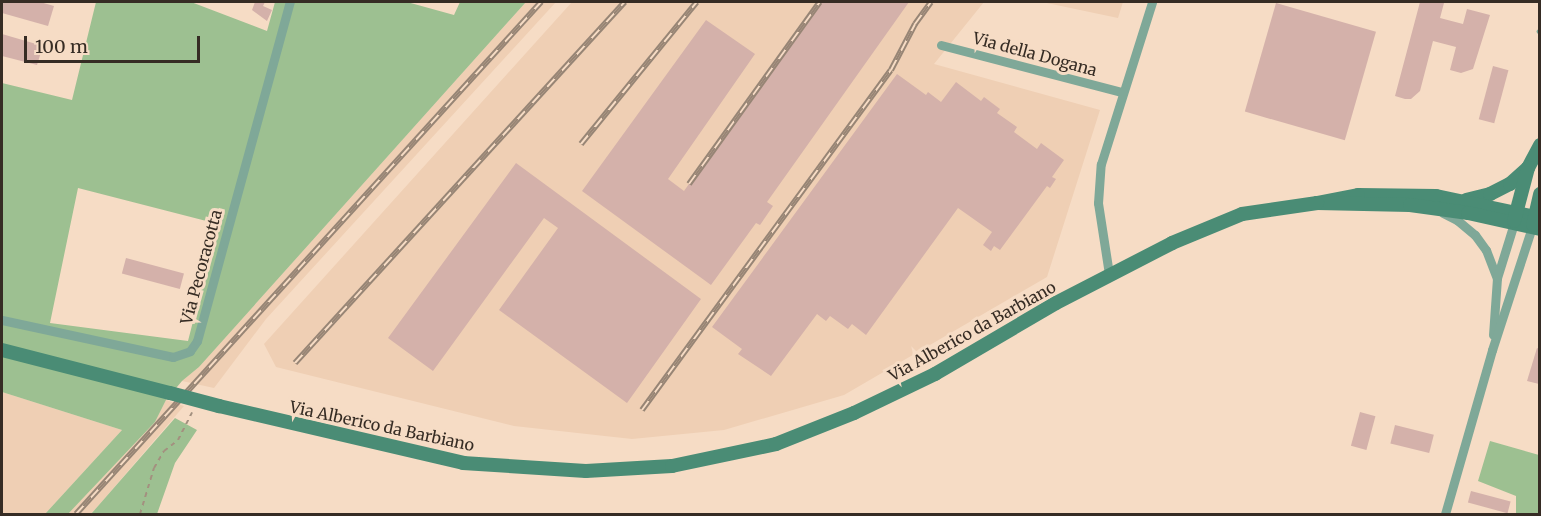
<!DOCTYPE html>
<style>
body{margin:0}
#map{position:relative;width:1541px;height:516px;overflow:hidden;background:#f6dcc5;font-family:Merriweather,serif}
div>[style]{position:absolute}
[style*='--x']{left:calc(var(--x)*1px);top:calc(var(--y)*1px);width:calc(var(--w)*1px);rotate:calc(var(--a)*1deg)}
.built>*{inset:0;background:#efcfb4}
.green>*{inset:0;background:#9dc091}
.building>*{inset:0;background:#d4b1aa;transform-origin:0 0}
.path>*{height:2px;margin-top:-1px;transform-origin:0;background:repeating-linear-gradient(90deg,#a3907f 0 4.5px,transparent 0 9px)}
.lane>*{height:4.5px;margin:-2.25px;padding:0 2.25px;transform-origin:2.25px;border-radius:2.25px;background:#7fa898}
.street>*{height:9px;margin:-4.5px;padding:0 4.5px;transform-origin:4.5px;border-radius:4.5px;background:#7fa898}
.secondary>*{height:14px;margin:-7px;padding:0 7px;transform-origin:7px;border-radius:7px;background:#4a8c75}
.rail>*{height:6px;margin-top:-3px;transform-origin:0;background:repeating-linear-gradient(90deg,#f6dcc5 0 11px,#978575 0 22px);box-sizing:border-box;border-block:2px solid #978575}
.secondary-bridge>*{height:14px;margin:-7px;padding:0 7px;transform-origin:7px;border-radius:7px;background:#4a8c75}
span{translate:-50% -50%;white-space:nowrap;text-align:center;line-height:1.15;-webkit-text-stroke:6px #f6dcc5;paint-order:stroke}
.street-label{font-size:16px;color:#362c24}
.frame{position:absolute;inset:0;border:3px solid #362c24;pointer-events:none}
.scale{position:absolute;left:24px;top:36px;width:176px;height:27px;box-sizing:border-box;border:3px solid #362c24;border-top:0;padding-left:8px;font-size:18px;line-height:21px;white-space:nowrap;color:#362c24;-webkit-text-stroke:4px #f6dcc5;paint-order:stroke}
</style>
<div id="map">
<div class="built">
<i style="clip-path:polygon(526px 2px,556px 2px,266px 319px,214px 388px,182px 381px,199px 367px)"></i>
<i style="clip-path:polygon(572px 2px,984px 2px,934px 64px,1100px 110px,1047px 277px,844px 395px,724px 430px,632px 439px,514px 426px,276px 367px,264px 344px)"></i>
<i style="clip-path:polygon(1042px 2px,1123px 2px,1118px 18px)"></i>
<i style="clip-path:polygon(2px 392px,122px 430px,45px 514px,2px 514px)"></i>
<i style="clip-path:polygon(166px 400px,184px 406px,91px 514px,68px 514px,155px 422px)"></i>
</div>
<div class="green">
<i style="clip-path:polygon(evenodd,96px 2px,191px 2px,267px 31px,275px 2px,407px 2px,454px 15px,460px 2px,526px 2px,199px 367px,182px 381px,166px 400px,155px 422px,68px 514px,45px 514px,122px 430px,2px 392px,2px 83px,72px 100px,96px 2px,78px 188px,218px 224px,188px 341px,50px 323px,78px 188px)"></i>
<i style="clip-path:polygon(175px 418px,197px 430px,175px 463px,157px 514px,91px 514px)"></i>
<i style="clip-path:polygon(1490px 441px,1539px 455px,1539px 514px,1516px 514px,1516px 496px,1478px 481px)"></i>
</div>
<div class="building">
<i style="clip-path:polygon(2px 2px,40px 2px,54px 6px,48px 26px,2px 13px)"></i>
<i style="clip-path:polygon(255px 2px,265px 2px,263px 6px,272px 10px,267px 21px,252px 10px)"></i>
<i style="clip-path:polygon(818px 2px,909px 2px,767px 202px,773px 206px,760px 225px,756px 223px,711px 285px,582px 191px,706px 20px,755px 54px,668px 179px,684px 191px)"></i>
<i style="clip-path:polygon(1420px 2px,1444px 3px,1440px 18px,1463px 24px,1467px 9px,1490px 15px,1473px 69px,1461px 73px,1450px 70px,1456px 47px,1433px 41px,1420px 91px,1411px 99px,1405px 99px,1395px 96px)"></i>
<i style="left:1276px;top:3px;width:104px;height:113px;rotate:16deg"></i>
<i style="clip-path:polygon(2px 34px,43px 46px,37px 65px,2px 56px)"></i>
<i style="left:1493px;top:66px;width:16px;height:55px;rotate:15deg"></i>
<i style="clip-path:polygon(897px 74px,926px 95px,928px 92px,941px 102px,956px 82px,981px 101px,984px 97px,1000px 109px,997px 113px,1017px 127px,1014px 132px,1037px 149px,1041px 143px,1064px 160px,1052px 177px,1056px 179px,1050px 188px,1047px 186px,1000px 250px,994px 246px,991px 251px,983px 245px,992px 232px,958px 208px,866px 335px,852px 324px,848px 329px,830px 316px,826px 321px,817px 314px,771px 376px,738px 354px,742px 349px,712px 327px)"></i>
<i style="clip-path:polygon(516px 163px,701px 299px,627px 403px,499px 310px,558px 228px,544px 218px,433px 371px,388px 338px)"></i>
<i style="left:126px;top:258px;width:60px;height:16px;rotate:15deg"></i>
<i style="clip-path:polygon(1537px 348px,1539px 349px,1539px 384px,1527px 381px)"></i>
<i style="left:1360px;top:412px;width:16px;height:35px;rotate:15deg"></i>
<i style="left:1395px;top:425px;width:40px;height:19px;rotate:14deg"></i>
<i style="left:1471px;top:491px;width:41px;height:12px;rotate:15deg"></i>
</div>
<div class="path">
<i style="--x:140;--y:514;--w:48;--a:-73.1"></i>
<i style="--x:154;--y:468;--w:20;--a:-60"></i>
<i style="--x:164;--y:451;--w:18;--a:-38"></i>
<i style="--x:178;--y:440;--w:31;--a:-63"></i>
</div>
<div class="lane">
<i style="--x:1539;--y:31;--w:1;--a:45"></i>
</div>
<div class="street">
<i style="--x:941;--y:45;--w:187;--a:14.6"></i>
<i style="--x:1443;--y:213;--w:16;--a:27"></i>
<i style="--x:1457;--y:220;--w:23;--a:40"></i>
<i style="--x:1475;--y:235;--w:19;--a:54"></i>
<i style="--x:1486;--y:250;--w:30;--a:69"></i>
<i style="--x:1497;--y:278;--w:57;--a:94"></i>
<i style="--x:1109;--y:274;--w:72;--a:-98.8"></i>
<i style="--x:1098;--y:203;--w:39;--a:-86"></i>
<i style="--x:1101;--y:164;--w:170;--a:-72.5"></i>
<i style="--x:1497;--y:278;--w:58;--a:-72.8"></i>
<i style="--x:2;--y:320;--w:175;--a:12.2"></i>
<i style="--x:173;--y:357;--w:18;--a:-19"></i>
<i style="--x:190;--y:351;--w:12;--a:-55"></i>
<i style="--x:197;--y:341;--w:352;--a:-74.7"></i>
<i style="--x:1445;--y:514;--w:171;--a:-74"></i>
<i style="--x:1492;--y:350;--w:129;--a:-72"></i>
</div>
<div class="secondary">
<i style="--x:1466;--y:200;--w:25;--a:-14"></i>
<i style="--x:1490;--y:194;--w:22;--a:-27"></i>
<i style="--x:1510;--y:184;--w:24;--a:-42"></i>
<i style="--x:1528;--y:168;--w:26;--a:-62"></i>
<i style="--x:1540;--y:218;--w:106;--a:-168.1"></i>
<i style="--x:1436;--y:196;--w:78;--a:-179.3"></i>
<i style="--x:1358;--y:195;--w:42;--a:169"></i>
<i style="--x:1317;--y:203;--w:93;--a:1.2"></i>
<i style="--x:1410;--y:205;--w:59;--a:7.9"></i>
<i style="--x:1468;--y:213;--w:74;--a:12.5"></i>
<i style="--x:1514;--y:221;--w:55;--a:-75.2"></i>
<i style="--x:1533;--y:225;--w:32;--a:-77"></i>
<i style="--x:2;--y:350;--w:173;--a:14.4"></i>
<i style="--x:219;--y:406;--w:251;--a:13.1"></i>
<i style="--x:463;--y:463;--w:123;--a:3.7"></i>
<i style="--x:586;--y:471;--w:86;--a:-3.3"></i>
<i style="--x:672;--y:466;--w:106;--a:-11.9"></i>
<i style="--x:776;--y:444;--w:84;--a:-21.7"></i>
<i style="--x:854;--y:413;--w:90;--a:-25.7"></i>
<i style="--x:935;--y:374;--w:140;--a:-30.4"></i>
<i style="--x:1056;--y:303;--w:131;--a:-27.3"></i>
<i style="--x:1172;--y:243;--w:76;--a:-22.5"></i>
<i style="--x:1242;--y:214;--w:76;--a:-8.3"></i>
</div>
<div class="rail">
<i style="--x:581;--y:144;--w:183;--a:-50.8"></i>
<i style="--x:689;--y:184;--w:224;--a:-54.3"></i>
<i style="--x:295;--y:363;--w:489;--a:-47.6"></i>
<i style="--x:642;--y:410;--w:421;--a:-53.8"></i>
<i style="--x:891;--y:70;--w:52;--a:-62.4"></i>
<i style="--x:915;--y:24;--w:27;--a:-54"></i>
<i style="--x:76;--y:514;--w:692;--a:-47.75"></i>
</div>
<div class="secondary-bridge">
<i style="--x:170;--y:393;--w:51;--a:14.9"></i>
</div>
<div class="street-label">
<span style="left:1035px;top:54px;rotate:15deg">Via della Dogana</span>
<span style="left:201px;top:267px;rotate:-75deg">Via Pecoracotta</span>
<span style="left:972px;top:331px;rotate:-29deg">Via Alberico da Barbiano</span>
<span style="left:382px;top:426px;rotate:12deg">Via Alberico da Barbiano</span>
</div>
<div class="frame"></div>
<div class="scale">100 m</div>
</div>
